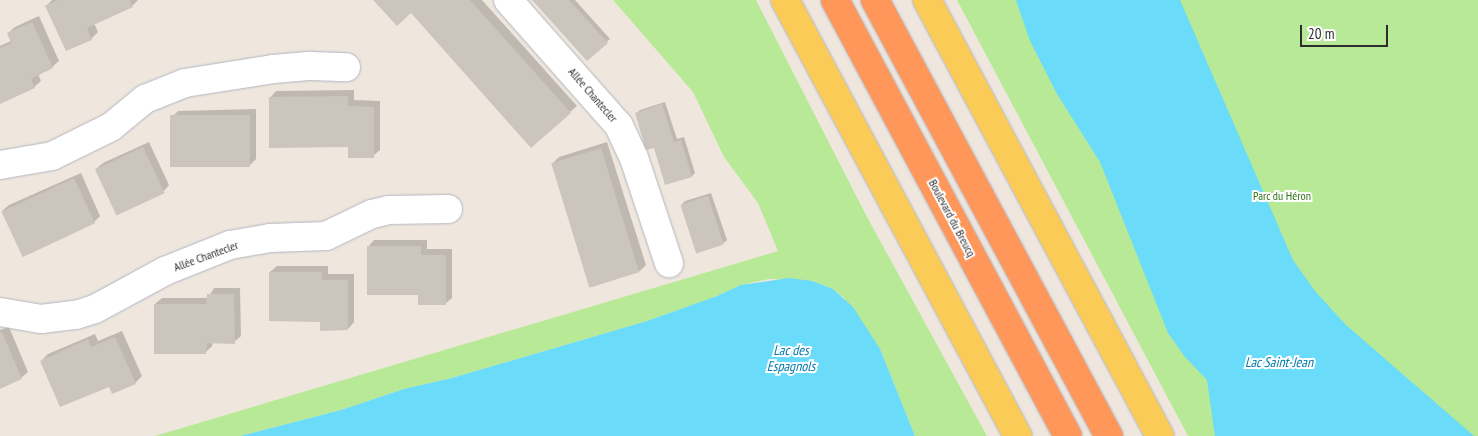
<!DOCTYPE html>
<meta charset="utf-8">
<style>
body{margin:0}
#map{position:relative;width:1478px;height:436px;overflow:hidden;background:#efe7de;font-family:"PT Sans Narrow",sans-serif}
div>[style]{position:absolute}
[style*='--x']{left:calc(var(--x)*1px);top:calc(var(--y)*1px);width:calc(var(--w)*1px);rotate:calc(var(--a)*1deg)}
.green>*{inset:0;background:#b8e997}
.water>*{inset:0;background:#6adbf8}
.shadow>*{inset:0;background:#0003}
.building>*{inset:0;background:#cbc5bd;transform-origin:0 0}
.roads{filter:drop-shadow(0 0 1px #b2b6c1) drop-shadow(0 0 1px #b2b6c1)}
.minor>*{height:28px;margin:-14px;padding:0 14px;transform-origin:14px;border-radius:14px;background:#fff}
.major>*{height:28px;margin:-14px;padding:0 14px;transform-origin:14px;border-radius:14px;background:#fbcb57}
.highway>*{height:28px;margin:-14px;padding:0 14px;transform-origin:14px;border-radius:14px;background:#ff975a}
span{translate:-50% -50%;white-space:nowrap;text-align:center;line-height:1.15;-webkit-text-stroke:4px #fff;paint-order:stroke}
.street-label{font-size:12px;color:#2d2d2d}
.park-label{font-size:12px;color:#2e7115}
.water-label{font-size:14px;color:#037bab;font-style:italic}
.scale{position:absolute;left:1300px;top:25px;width:88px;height:22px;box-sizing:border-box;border:2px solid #2d2d2d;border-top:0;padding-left:6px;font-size:15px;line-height:18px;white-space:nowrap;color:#2d2d2d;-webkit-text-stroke:4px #fff;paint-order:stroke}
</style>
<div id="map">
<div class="green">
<i style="clip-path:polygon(613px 0,756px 0,867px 217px,987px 436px,915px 436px,880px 349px,843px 297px,833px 289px,812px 281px,769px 279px,742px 285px,717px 296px,647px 321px,452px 378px,404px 389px,341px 410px,240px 436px,155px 436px,778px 251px,758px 203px,724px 157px,693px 92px)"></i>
<i style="clip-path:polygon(957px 0,1478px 0,1478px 436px,1188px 436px)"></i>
</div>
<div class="water">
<i style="clip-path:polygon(1016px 0,1180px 0,1293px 260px,1315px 291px,1346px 325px,1474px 436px,1215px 436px,1207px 380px,1185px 357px,1168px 333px,1100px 162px,1057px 94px,1030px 41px)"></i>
<i style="clip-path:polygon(789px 278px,812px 281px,833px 289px,853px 307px,880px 349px,915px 436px,240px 436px,341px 410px,404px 389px,452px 378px,647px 321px,717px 296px,741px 285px)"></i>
</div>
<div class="shadow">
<i style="clip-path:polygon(52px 0,138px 0,132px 6px,94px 23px,98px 32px,91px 39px,66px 49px,46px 6px)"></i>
<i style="clip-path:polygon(375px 0,482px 0,577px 106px,570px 112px,411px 12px)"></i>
<i style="clip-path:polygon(534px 0,575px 0,610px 39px,588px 59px)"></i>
<i style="clip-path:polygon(39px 16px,59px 61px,52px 67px,38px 74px,41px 81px,34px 87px,0 103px,0 46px,11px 41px,8px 33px,15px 27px)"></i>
<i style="clip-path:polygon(354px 90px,354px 100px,380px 101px,380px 150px,373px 156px,349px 146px,270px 98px,276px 91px)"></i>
<i style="clip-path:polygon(665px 102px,677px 139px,684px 137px,695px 173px,692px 176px,666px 184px,655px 146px,637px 113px,640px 110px)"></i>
<i style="clip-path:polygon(256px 109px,256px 159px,250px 165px,172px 117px,178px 111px)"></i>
<i style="clip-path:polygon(149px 142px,169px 185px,163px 192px,96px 169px,103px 163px)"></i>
<i style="clip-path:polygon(607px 142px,646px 265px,640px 271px,592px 287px,552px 164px,559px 157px)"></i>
<i style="clip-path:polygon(81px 173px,100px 216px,94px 222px,2px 211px,9px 205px)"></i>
<i style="clip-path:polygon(711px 193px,727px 240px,724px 243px,682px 204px,685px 201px)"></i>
<i style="clip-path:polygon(374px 240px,427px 240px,427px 249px,452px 249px,452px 298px,445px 304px,419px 294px,368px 247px)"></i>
<i style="clip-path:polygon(277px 266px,328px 266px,328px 274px,354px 274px,354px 322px,348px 329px,321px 320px,270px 272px)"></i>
<i style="clip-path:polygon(214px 288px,240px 288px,241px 336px,234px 342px,213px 342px,212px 346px,206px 352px,155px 304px,162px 298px,208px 298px)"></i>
<i style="clip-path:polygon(9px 327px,28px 372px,21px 378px,0 387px,0 330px)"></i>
<i style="clip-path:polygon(122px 331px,142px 376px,135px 383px,109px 385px,41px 361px,48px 354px,95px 334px,98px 341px)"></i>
</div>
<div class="building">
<i style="clip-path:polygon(58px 0,130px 0,133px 7px,87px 28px,92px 40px,66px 51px,45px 6px)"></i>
<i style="clip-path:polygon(373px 0,470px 0,571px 113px,531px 148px,411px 13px,397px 26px)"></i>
<i style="clip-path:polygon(532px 0,569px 0,608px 43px,587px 61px)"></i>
<i style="clip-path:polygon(32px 22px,53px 68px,31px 79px,35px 88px,0 104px,0 48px,11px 43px,7px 33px)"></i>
<i style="clip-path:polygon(348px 96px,348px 106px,374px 107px,374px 158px,348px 158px,348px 147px,269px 148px,269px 97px)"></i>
<i style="clip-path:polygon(662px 104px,674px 142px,681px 140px,692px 177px,665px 185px,654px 148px,646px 150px,635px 113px)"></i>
<i style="left:250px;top:115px;width:52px;height:80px;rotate:90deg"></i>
<i style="left:143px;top:147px;width:51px;height:53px;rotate:65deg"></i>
<i style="left:601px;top:148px;width:130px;height:52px;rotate:73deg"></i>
<i style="left:74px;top:178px;width:50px;height:80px;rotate:65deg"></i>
<i style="left:708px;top:196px;width:51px;height:29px;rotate:72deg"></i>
<i style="clip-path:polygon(367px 246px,421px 246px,421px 255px,446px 255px,446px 305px,418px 305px,418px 295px,367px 295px)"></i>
<i style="clip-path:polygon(269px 272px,322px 272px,322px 280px,348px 280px,348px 330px,320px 331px,320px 322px,269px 321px)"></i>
<i style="clip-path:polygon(207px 294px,234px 294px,235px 344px,207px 343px,206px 354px,154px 354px,154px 304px,206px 304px)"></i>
<i style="clip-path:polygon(2px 332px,22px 379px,0 389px,0 333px)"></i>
<i style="clip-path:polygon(115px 337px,136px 384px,112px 394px,109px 387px,60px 407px,40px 361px,88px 339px,91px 347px)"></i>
</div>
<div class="roads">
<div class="minor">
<i style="--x:508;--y:0;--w:168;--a:48.6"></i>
<i style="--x:619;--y:126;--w:35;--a:65"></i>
<i style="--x:634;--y:158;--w:111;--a:71.6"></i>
<i style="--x:0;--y:165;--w:53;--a:-9.8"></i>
<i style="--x:52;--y:156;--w:66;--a:-26.2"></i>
<i style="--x:111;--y:127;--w:44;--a:-39.5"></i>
<i style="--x:145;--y:99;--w:43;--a:-21.8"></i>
<i style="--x:185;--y:83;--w:89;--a:-9"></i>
<i style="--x:273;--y:69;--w:38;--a:-5"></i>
<i style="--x:311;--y:66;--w:35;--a:2"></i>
<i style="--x:0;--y:312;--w:42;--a:9.7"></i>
<i style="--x:41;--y:319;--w:35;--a:-7"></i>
<i style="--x:76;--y:315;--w:20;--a:-18"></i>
<i style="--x:95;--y:309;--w:80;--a:-28.5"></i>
<i style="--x:165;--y:271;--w:70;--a:-21.8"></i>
<i style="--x:230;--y:245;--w:41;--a:-9.9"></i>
<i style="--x:270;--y:238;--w:56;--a:-2"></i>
<i style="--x:326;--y:236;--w:51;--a:-25.6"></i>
<i style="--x:372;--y:214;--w:17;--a:-13"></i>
<i style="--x:389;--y:210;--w:59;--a:-1"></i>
</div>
<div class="major">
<i style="--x:785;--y:0;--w:494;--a:61.9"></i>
<i style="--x:927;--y:0;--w:494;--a:61.9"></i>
</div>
<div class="highway">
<i style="--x:835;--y:0;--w:494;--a:61.9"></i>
<i style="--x:875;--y:0;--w:495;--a:61.8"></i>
</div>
</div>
<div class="street-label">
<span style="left:593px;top:95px;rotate:49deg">Allée Chantecler</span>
<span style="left:952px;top:218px;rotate:62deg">Boulevard du Breucq</span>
<span style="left:206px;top:256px;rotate:-20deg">Allée Chantecler</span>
</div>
<div class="park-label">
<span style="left:1282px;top:196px">Parc du Héron</span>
</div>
<div class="water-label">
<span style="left:791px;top:358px">Lac des<br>Espagnols</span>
<span style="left:1279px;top:362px">Lac Saint-Jean</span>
</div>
<div class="scale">20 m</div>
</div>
